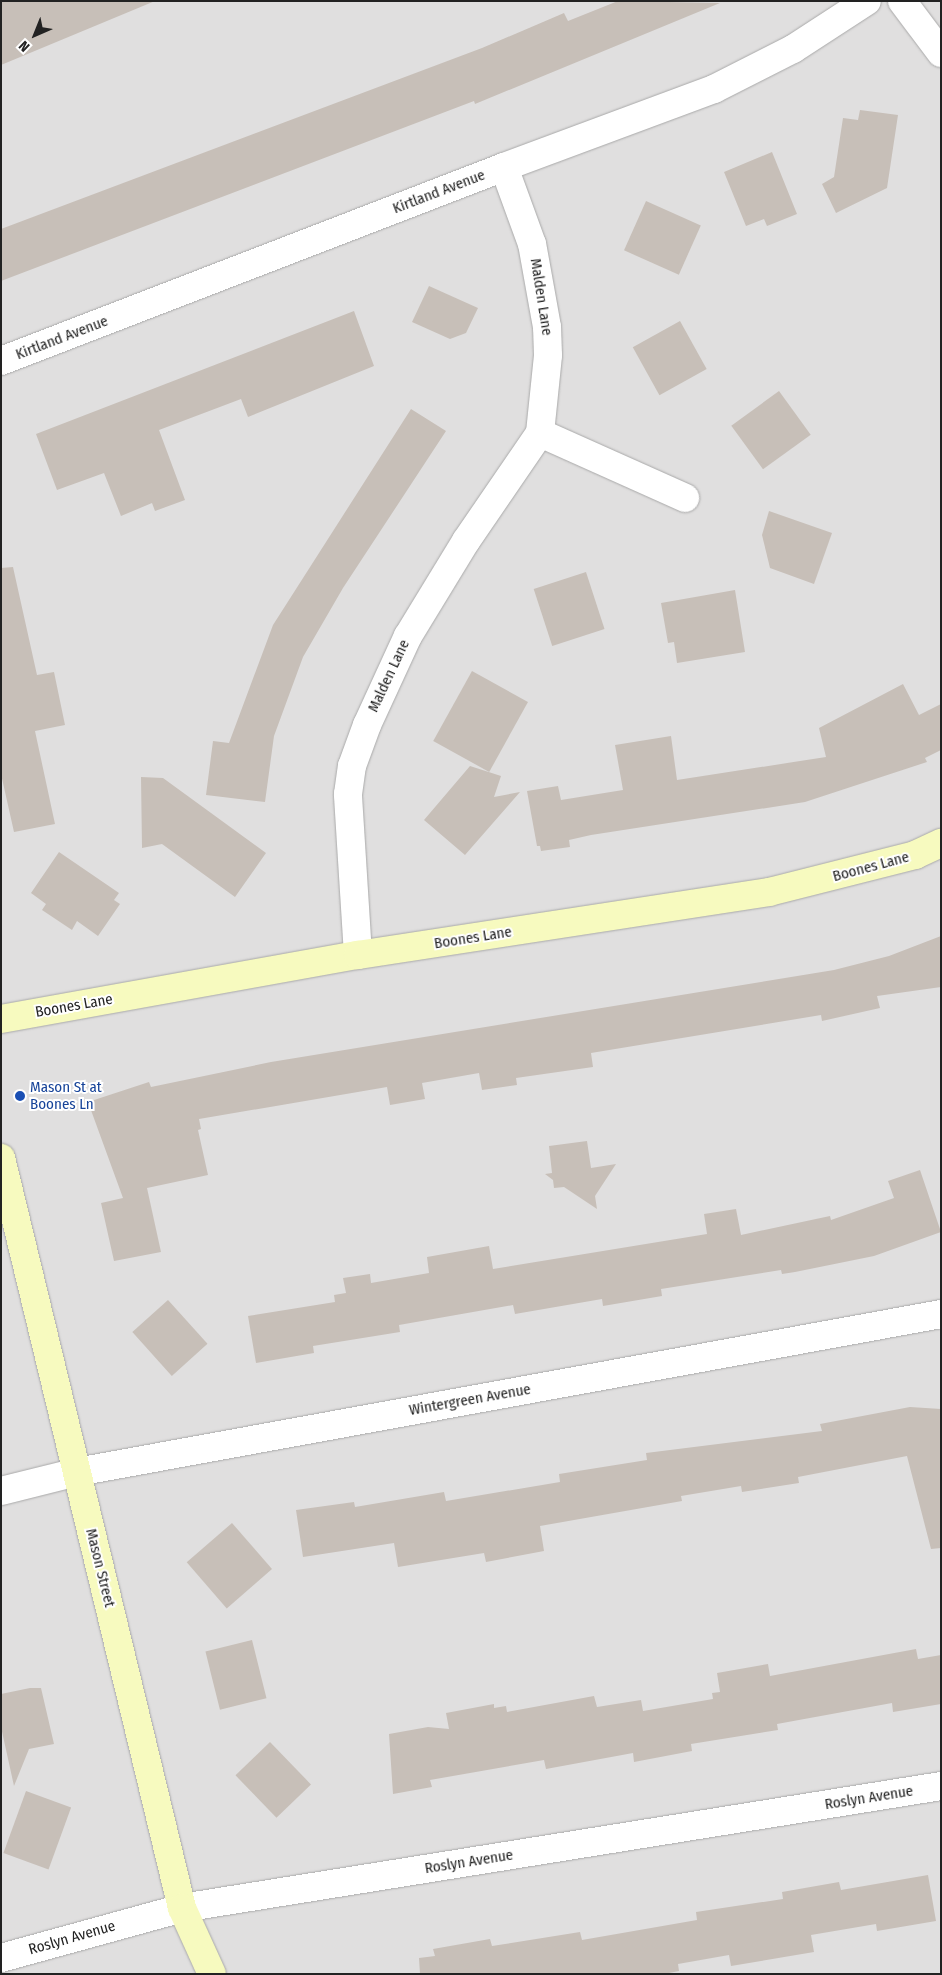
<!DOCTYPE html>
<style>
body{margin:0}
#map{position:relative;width:942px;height:1975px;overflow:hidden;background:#f2efe9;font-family:"Fira Sans Condensed",sans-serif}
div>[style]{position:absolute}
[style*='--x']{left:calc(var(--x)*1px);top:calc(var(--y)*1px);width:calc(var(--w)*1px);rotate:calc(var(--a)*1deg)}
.residential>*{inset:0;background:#e0dfdf;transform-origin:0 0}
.building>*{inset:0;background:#c7bfb8;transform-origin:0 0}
.roads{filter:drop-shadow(0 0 1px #a9a9a9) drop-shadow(0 0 1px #a9a9a9)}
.street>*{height:28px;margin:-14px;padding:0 14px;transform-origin:14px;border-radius:14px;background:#fff}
.secondary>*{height:28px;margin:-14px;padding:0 14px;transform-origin:14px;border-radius:14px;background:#f7fabf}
.dots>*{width:14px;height:14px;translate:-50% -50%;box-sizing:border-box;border:2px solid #fff;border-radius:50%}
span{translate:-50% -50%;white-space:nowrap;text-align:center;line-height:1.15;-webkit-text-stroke:4px #fff;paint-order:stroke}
.street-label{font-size:15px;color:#222}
.transit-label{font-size:15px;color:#164399}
.left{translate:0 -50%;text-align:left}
.frame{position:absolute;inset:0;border:2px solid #222;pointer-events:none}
.north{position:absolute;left:10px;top:10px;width:50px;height:50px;-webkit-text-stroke:4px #fff;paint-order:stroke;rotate:224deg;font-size:14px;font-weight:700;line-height:20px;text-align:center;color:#222}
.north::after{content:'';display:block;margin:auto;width:18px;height:22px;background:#222;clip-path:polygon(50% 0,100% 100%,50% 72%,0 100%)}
</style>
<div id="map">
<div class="residential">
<i style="left:1px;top:1px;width:940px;height:1973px"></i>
</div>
<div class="building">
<i style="clip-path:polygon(1px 1px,155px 1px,1px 65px)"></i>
<i style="clip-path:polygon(618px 1px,720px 3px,475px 104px,474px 101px,1px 281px,1px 229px,482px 48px,564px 13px,568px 21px)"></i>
<i style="clip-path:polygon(860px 110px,898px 115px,887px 188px,836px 213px,822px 184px,834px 177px,843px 118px,858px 120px)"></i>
<i style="clip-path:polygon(772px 152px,797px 214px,767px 226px,764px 219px,746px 226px,724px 172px)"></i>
<i style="left:646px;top:201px;width:60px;height:54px;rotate:24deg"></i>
<i style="clip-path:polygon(429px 286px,478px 308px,466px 333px,450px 339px,412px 322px)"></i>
<i style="clip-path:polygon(354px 311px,374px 366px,248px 417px,241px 399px,159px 430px,185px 500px,155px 511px,152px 503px,121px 516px,104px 473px,57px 490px,36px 434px)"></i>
<i style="left:680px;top:321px;width:55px;height:54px;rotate:61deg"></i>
<i style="left:779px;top:391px;width:54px;height:59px;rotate:54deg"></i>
<i style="clip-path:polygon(411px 409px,446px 431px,343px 588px,303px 657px,274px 736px,265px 802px,206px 795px,213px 741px,229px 743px,273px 625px)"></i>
<i style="clip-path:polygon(769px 511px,832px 533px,814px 584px,770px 568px,762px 535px)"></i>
<i style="clip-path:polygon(13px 567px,37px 675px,54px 672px,65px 725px,35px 731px,55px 824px,14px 832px,1px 774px,1px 568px)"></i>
<i style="left:586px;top:572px;width:60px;height:55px;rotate:72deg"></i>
<i style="clip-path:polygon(735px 590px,745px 652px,677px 663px,674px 642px,668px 643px,661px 603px)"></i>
<i style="left:472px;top:671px;width:64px;height:80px;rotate:29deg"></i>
<i style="clip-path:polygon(903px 684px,919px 715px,941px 704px,941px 750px,925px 758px,927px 762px,805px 802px,591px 835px,569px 840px,570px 847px,541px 851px,540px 846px,537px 846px,527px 791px,558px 786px,561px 800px,623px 790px,615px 745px,671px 736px,677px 780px,826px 757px,819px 728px)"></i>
<i style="clip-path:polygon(470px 766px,501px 776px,494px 797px,520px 792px,465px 855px,424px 820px)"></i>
<i style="clip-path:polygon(141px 777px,163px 778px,266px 853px,235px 897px,162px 844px,142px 848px)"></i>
<i style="clip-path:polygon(59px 852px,119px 893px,114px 900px,120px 904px,98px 936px,77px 921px,72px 930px,42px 910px,46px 904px,31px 893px)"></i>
<i style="clip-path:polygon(941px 936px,941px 987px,877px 996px,880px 1008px,822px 1021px,821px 1015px,591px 1053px,593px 1067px,516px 1078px,517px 1085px,482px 1090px,479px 1073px,422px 1083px,425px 1099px,390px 1105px,387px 1087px,199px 1119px,201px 1129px,198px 1130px,208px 1175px,147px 1188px,161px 1252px,114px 1261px,101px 1203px,123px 1198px,88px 1102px,149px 1082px,151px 1087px,271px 1062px,834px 970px,889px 956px)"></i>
<i style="clip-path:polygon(587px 1141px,591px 1168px,616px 1164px,595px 1196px,597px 1209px,564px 1187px,554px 1188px,553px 1180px,545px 1174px,552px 1173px,549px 1146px)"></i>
<i style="clip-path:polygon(920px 1170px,941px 1232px,874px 1256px,795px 1272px,782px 1274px,781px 1270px,661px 1289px,662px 1296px,603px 1306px,602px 1299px,515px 1314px,513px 1305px,399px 1325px,400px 1332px,313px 1346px,314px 1353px,256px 1363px,248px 1316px,335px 1302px,334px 1295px,346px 1293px,343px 1278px,370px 1274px,371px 1283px,429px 1273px,427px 1257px,489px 1246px,493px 1269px,707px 1234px,704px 1214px,736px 1209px,741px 1235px,830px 1216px,831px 1220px,894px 1198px,888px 1181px)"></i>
<i style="left:168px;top:1300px;width:59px;height:48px;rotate:48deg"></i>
<i style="clip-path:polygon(910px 1407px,941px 1409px,941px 1548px,931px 1549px,907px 1456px,798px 1477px,799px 1483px,742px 1492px,741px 1486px,681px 1496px,682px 1501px,540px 1526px,544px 1551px,486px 1562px,484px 1553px,398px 1567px,394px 1543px,303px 1557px,296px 1510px,354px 1502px,355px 1507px,444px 1492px,446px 1501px,560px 1482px,559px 1474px,647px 1460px,646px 1453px,822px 1431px,820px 1424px)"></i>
<i style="left:232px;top:1523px;width:61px;height:60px;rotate:49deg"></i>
<i style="left:252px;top:1640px;width:60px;height:48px;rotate:76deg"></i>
<i style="clip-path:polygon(916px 1649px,918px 1659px,941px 1655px,941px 1704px,893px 1712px,892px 1703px,777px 1724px,778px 1730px,691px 1744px,692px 1751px,634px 1762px,633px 1753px,546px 1769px,544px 1760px,430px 1780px,432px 1787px,393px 1794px,389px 1734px,428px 1727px,449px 1729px,446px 1713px,494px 1704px,494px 1708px,506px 1706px,507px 1712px,594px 1696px,597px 1707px,641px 1700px,643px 1711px,713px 1699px,712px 1693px,720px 1692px,717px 1673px,768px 1664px,770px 1676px)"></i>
<i style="clip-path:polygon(30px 1688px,41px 1688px,54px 1744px,29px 1749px,14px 1786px,1px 1727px,1px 1694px)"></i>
<i style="left:270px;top:1742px;width:59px;height:48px;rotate:46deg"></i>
<i style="left:26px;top:1791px;width:48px;height:66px;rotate:20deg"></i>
<i style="clip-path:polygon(928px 1875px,936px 1921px,877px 1931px,876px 1924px,811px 1935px,814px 1952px,731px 1966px,729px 1955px,678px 1964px,679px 1971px,664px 1974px,420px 1974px,419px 1958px,435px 1956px,433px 1949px,490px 1939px,492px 1946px,580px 1932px,582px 1940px,697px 1920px,696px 1912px,783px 1899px,782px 1892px,839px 1882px,841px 1890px)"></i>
</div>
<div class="roads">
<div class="street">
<i style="--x:902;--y:1;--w:65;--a:53.1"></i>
<i style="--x:1;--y:361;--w:539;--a:-21.09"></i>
<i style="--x:504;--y:167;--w:224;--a:-20.4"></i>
<i style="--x:714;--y:89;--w:89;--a:-26.9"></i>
<i style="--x:793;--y:49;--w:88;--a:-33"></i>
<i style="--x:540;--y:433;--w:159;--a:24.1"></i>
<i style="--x:358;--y:955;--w:161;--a:-93.6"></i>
<i style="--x:348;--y:794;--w:28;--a:-82"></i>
<i style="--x:352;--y:766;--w:44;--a:-69.9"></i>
<i style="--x:367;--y:725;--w:98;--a:-65.3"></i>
<i style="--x:408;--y:636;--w:111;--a:-58.6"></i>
<i style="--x:466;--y:541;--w:131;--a:-55.6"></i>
<i style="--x:540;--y:433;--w:78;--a:-84.1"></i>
<i style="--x:548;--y:355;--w:28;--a:-92"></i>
<i style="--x:547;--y:327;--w:84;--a:-100.2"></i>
<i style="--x:532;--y:244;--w:82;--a:-110"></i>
<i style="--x:1;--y:1491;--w:78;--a:-14"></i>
<i style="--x:77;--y:1472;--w:878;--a:-10.36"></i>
<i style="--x:1;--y:1958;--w:188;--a:-15.4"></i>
<i style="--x:182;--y:1908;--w:769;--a:-9.13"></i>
</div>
<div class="secondary">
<i style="--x:1;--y:1019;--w:363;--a:-10.2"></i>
<i style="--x:358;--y:955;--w:416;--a:-8.7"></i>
<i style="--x:769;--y:892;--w:151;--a:-14.2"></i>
<i style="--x:915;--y:855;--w:29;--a:-25"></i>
<i style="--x:1;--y:1158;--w:772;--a:76.43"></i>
<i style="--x:182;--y:1908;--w:72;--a:65.6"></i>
</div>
</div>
<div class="dots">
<i style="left:20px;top:1096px;background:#1a4fb4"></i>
</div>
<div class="street-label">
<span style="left:439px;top:192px;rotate:-21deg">Kirtland Avenue</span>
<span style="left:541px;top:297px;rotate:81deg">Malden Lane</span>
<span style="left:62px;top:338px;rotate:-21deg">Kirtland Avenue</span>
<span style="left:389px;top:676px;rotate:-65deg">Malden Lane</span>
<span style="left:871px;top:867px;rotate:-15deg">Boones Lane</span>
<span style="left:473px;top:938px;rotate:-9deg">Boones Lane</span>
<span style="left:74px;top:1006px;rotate:-10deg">Boones Lane</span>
<span style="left:470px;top:1400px;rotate:-10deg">Wintergreen Avenue</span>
<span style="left:100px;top:1568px;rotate:76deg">Mason Street</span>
<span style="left:869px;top:1798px;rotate:-9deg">Roslyn Avenue</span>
<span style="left:469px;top:1862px;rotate:-9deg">Roslyn Avenue</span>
<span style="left:72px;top:1938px;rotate:-16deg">Roslyn Avenue</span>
</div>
<div class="transit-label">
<span class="left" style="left:30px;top:1096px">Mason St at<br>Boones Ln</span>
</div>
<div class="frame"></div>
<div class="north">N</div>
</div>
